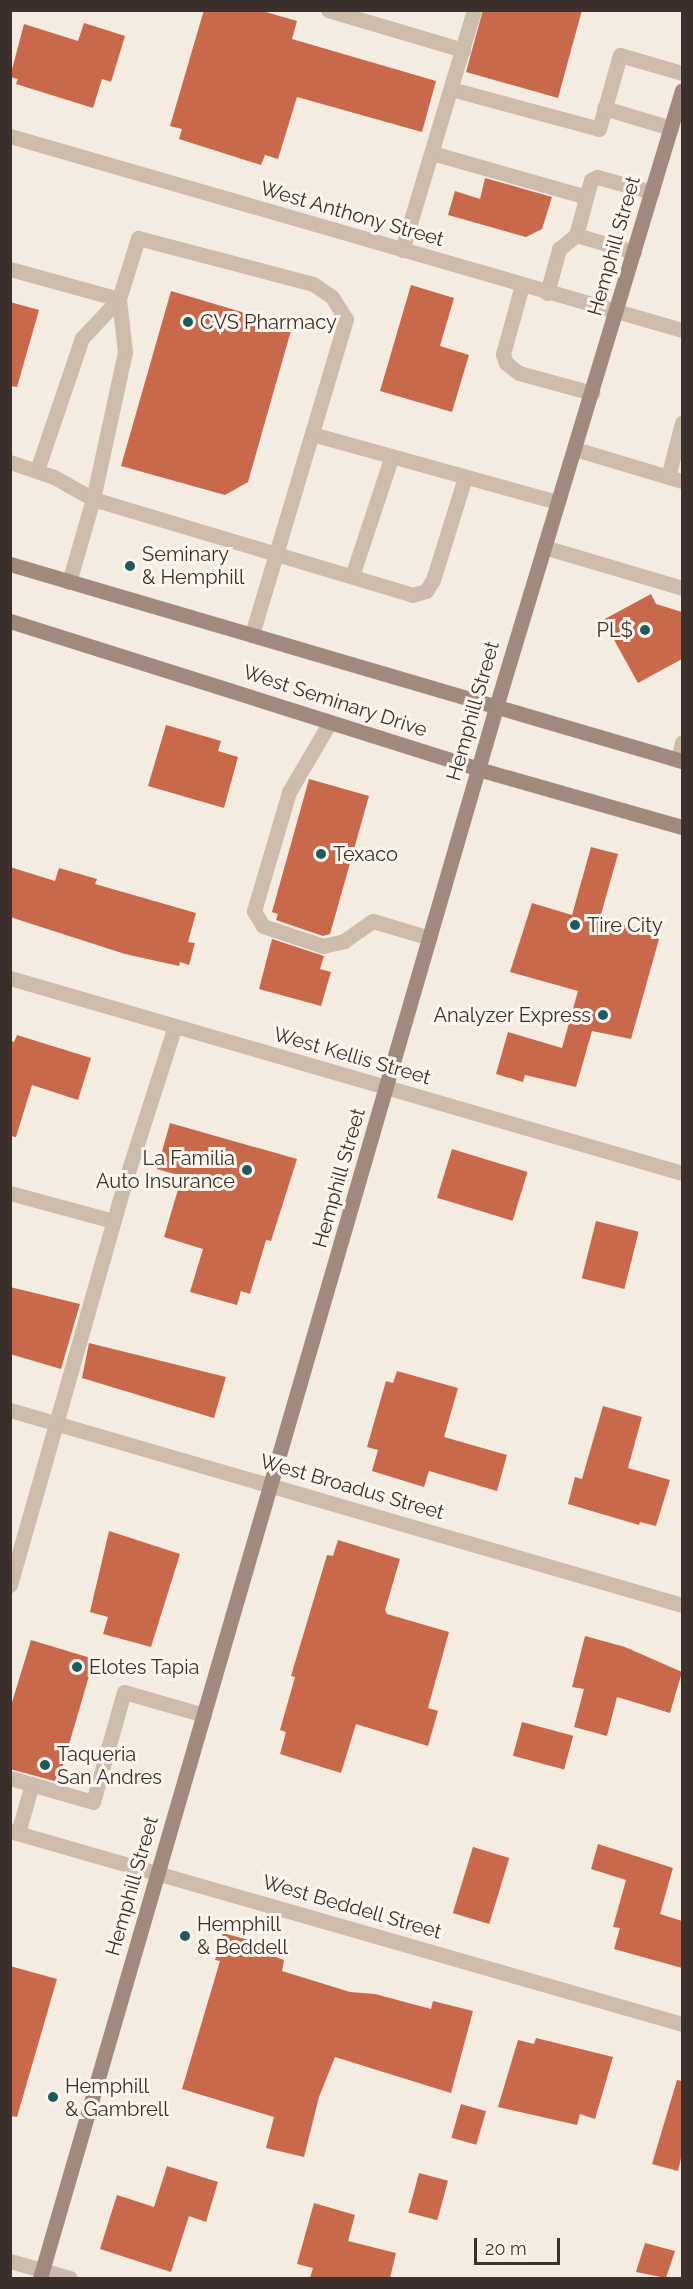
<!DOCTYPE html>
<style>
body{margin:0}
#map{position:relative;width:693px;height:2289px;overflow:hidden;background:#f4ebe1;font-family:Raleway,sans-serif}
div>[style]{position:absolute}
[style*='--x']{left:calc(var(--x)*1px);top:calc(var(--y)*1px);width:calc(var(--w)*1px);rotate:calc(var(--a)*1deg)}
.building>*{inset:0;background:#c8694b;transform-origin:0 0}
.lane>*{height:15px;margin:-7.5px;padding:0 7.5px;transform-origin:7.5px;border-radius:7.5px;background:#cdbbac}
.street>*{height:15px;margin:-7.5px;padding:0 7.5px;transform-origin:7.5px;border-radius:7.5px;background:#cdbbac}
.secondary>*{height:15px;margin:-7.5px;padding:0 7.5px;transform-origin:7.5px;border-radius:7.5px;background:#a18a7d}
.dots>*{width:16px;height:16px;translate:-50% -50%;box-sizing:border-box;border:3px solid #fbf5ee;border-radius:50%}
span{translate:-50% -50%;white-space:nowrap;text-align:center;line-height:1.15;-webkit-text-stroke:6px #fbf5ee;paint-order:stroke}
.street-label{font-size:20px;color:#3b302b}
.poi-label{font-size:20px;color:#3b302b}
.left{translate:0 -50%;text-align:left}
.right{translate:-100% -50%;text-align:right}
.frame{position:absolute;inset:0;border:12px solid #3b302b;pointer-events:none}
.scale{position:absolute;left:474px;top:2238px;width:86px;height:27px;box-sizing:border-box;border:3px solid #3b302b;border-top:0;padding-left:8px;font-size:18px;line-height:21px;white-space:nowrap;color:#3b302b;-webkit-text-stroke:4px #fbf5ee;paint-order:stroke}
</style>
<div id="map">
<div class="building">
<i style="clip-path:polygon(204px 10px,259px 10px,297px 21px,292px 39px,436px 81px,422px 132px,297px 97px,278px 159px,265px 155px,261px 165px,179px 139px,182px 129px,170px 126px)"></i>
<i style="clip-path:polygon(483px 10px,582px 10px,558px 98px,466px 72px)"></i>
<i style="clip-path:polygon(84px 23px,125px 36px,111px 82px,102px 79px,93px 108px,16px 84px,18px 79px,10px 77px,24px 24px,78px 41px)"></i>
<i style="clip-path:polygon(485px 178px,552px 197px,542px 229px,526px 237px,448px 215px,455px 191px,480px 199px)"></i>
<i style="clip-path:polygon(411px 285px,454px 298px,440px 346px,469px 355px,452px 412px,380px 391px)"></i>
<i style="clip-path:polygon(171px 291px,292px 327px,248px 482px,225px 495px,121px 466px)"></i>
<i style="clip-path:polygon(10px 302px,39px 310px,17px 387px,10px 386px)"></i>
<i style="clip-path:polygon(651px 594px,656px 604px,682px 612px,682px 659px,638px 683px,603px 620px)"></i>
<i style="clip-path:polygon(166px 725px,221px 741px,218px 751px,238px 757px,224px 808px,148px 786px)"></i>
<i style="clip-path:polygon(309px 779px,369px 796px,330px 934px,323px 936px,276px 920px,278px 914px,272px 912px)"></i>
<i style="clip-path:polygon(591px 847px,618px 854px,600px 918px,651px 932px,650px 936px,659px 939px,631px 1039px,592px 1031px,576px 1087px,525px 1075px,523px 1082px,496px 1074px,508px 1032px,562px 1048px,578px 991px,510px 972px,532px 903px,572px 915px)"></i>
<i style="clip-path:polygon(10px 867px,55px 881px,59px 868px,97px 879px,95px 884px,196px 913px,188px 942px,195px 943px,189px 965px,180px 962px,179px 966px,125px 954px,10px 917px)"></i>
<i style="clip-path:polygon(272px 939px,324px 956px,320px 969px,331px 972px,321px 1006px,259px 989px)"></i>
<i style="clip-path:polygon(17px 1035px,91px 1058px,78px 1100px,32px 1085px,16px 1137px,10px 1136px,10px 1041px,14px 1042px)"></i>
<i style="clip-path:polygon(170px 1123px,297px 1159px,271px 1241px,266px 1240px,250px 1294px,241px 1291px,237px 1305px,190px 1292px,203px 1249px,164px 1237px,182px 1176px,157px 1169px)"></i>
<i style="left:452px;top:1149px;width:79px;height:51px;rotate:17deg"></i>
<i style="left:596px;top:1221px;width:44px;height:59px;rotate:14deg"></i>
<i style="clip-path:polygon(10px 1287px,80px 1304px,61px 1369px,10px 1354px)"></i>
<i style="clip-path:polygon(89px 1343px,226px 1377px,214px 1418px,82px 1378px)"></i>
<i style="clip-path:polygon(397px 1371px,458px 1388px,444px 1437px,507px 1455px,497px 1491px,429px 1471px,424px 1487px,372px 1471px,378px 1450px,367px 1447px,386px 1381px,393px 1383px)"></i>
<i style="clip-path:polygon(603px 1406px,642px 1417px,628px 1468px,670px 1480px,656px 1526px,640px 1522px,639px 1525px,568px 1504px,575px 1477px,582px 1479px)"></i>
<i style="clip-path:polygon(109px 1531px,180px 1554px,151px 1647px,103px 1634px,108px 1617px,90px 1612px)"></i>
<i style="clip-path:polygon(338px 1540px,400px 1559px,385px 1610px,387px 1614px,449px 1632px,428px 1708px,438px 1711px,428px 1746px,356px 1724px,341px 1773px,280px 1754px,286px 1732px,280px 1730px,295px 1677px,291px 1676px,327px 1555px,333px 1556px)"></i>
<i style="clip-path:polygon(585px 1636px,625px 1647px,682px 1672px,670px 1713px,617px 1697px,607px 1736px,574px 1727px,584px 1689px,572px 1687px)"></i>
<i style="clip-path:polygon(31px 1640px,94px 1659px,58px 1782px,10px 1769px,10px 1709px)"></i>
<i style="left:522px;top:1722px;width:53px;height:35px;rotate:15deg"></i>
<i style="clip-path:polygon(598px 1844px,673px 1868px,660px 1914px,682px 1921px,682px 1968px,614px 1949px,620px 1928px,613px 1927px,626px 1880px,591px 1869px)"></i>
<i style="left:473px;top:1847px;width:38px;height:69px;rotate:17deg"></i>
<i style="clip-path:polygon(223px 1933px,275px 1947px,273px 1956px,284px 1960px,282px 1971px,350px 1992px,375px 1994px,431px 2009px,433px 2001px,473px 2011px,451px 2093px,335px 2057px,319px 2097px,304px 2157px,266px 2148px,274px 2117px,182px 2089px,220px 1961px,215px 1960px)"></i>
<i style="clip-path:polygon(10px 1966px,57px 1979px,17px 2117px,10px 2116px)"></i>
<i style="clip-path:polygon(536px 2038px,613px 2057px,595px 2119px,580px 2114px,577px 2125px,498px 2107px,518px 2040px,534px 2044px)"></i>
<i style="clip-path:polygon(677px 2080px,682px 2081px,682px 2154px,678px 2171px,652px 2164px)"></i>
<i style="left:461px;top:2104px;width:26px;height:35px;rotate:16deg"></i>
<i style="clip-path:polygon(167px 2166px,218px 2182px,206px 2222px,189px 2216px,171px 2272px,100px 2249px,117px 2195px,154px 2207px)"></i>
<i style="left:419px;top:2173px;width:30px;height:41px;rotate:15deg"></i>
<i style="clip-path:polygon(314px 2203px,355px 2215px,348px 2241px,396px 2253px,390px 2278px,310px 2278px,313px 2268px,297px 2264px)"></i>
<i style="clip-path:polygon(645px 2243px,675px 2251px,666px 2278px,636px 2272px)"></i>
</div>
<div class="lane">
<i style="--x:328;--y:10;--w:141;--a:16.5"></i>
<i style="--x:451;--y:89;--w:153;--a:15.1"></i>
<i style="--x:599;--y:129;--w:77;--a:-74.2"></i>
<i style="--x:620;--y:55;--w:65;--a:16.2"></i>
<i style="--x:604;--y:108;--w:70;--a:16.6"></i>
<i style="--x:432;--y:153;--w:160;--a:15.9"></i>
<i style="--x:402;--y:250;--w:251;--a:-73.3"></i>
<i style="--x:634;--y:252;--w:60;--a:-163.7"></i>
<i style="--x:576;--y:235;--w:57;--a:-74.7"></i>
<i style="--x:591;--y:180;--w:7;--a:-27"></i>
<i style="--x:597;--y:177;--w:57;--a:15.3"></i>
<i style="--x:10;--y:269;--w:113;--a:15.4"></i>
<i style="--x:119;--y:299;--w:54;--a:133.5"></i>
<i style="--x:82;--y:338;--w:139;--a:108.8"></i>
<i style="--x:522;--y:285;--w:72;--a:105.4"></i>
<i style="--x:503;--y:354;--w:9;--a:72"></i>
<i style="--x:506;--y:363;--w:16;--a:38"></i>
<i style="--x:519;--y:373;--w:76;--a:15.3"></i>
<i style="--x:547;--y:293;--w:46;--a:-74.7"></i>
<i style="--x:559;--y:249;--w:22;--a:-39"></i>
<i style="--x:312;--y:434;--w:255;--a:15.5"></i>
<i style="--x:575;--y:449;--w:112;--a:16.7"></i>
<i style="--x:10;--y:462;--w:46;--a:18.8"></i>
<i style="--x:54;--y:477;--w:45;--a:29.4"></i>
<i style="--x:93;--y:499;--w:333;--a:16.7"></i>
<i style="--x:412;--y:595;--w:15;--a:-16"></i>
<i style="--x:426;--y:591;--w:13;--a:-58"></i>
<i style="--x:433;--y:580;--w:108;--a:-72.7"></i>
<i style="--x:668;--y:477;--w:56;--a:-75.5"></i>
<i style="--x:544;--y:547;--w:144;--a:16.5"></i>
<i style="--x:352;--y:576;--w:126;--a:-71.6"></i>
<i style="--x:69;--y:582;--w:86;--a:-73.9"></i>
<i style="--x:93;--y:499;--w:150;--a:-77.7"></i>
<i style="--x:125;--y:352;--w:53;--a:-96.5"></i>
<i style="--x:119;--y:299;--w:64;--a:-72.7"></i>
<i style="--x:138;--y:238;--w:181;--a:14.7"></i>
<i style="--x:313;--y:284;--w:23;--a:34"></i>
<i style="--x:332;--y:297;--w:26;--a:58"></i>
<i style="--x:346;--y:319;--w:330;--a:106.6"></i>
<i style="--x:330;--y:722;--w:81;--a:120.4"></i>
<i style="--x:289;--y:792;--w:124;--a:106.4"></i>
<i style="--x:254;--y:911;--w:17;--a:59"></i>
<i style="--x:263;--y:926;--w:63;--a:18.4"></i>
<i style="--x:323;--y:946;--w:22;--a:-13"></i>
<i style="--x:344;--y:941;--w:35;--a:-35"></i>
<i style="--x:373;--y:921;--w:59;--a:16.6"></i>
<i style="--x:678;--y:760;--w:18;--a:-77"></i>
<i style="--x:10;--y:1193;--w:107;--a:15.2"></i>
<i style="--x:10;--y:1585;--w:410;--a:-74.1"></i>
<i style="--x:122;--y:1191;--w:173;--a:-72.2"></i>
<i style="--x:10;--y:1778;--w:86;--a:16.1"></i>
<i style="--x:93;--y:1802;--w:114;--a:-74.3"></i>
<i style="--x:124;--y:1692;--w:83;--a:16"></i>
<i style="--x:18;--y:1833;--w:51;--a:-74.1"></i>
</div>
<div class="street">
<i style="--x:10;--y:136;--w:699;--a:16.1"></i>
<i style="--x:10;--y:978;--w:700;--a:16.18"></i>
<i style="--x:10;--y:1410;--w:700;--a:16.18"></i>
<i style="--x:10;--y:1831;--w:699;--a:16.02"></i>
<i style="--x:10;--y:2261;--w:62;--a:15.8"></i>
</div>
<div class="secondary">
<i style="--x:10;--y:564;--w:700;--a:16.34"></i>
<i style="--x:10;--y:621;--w:491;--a:17.5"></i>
<i style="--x:478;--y:769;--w:212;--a:15.9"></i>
<i style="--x:40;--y:2278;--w:1636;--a:-73.81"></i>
<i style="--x:496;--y:707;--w:644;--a:-73.22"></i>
</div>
<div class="dots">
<i style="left:188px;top:322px;background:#1f5a5e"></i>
<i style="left:130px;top:566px;background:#1f5a5e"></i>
<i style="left:645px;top:630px;background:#1f5a5e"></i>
<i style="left:321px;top:854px;background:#1f5a5e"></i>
<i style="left:575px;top:925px;background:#1f5a5e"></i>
<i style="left:603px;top:1015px;background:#1f5a5e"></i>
<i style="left:247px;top:1170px;background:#1f5a5e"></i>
<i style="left:77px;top:1667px;background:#1f5a5e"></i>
<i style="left:45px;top:1765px;background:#1f5a5e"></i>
<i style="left:185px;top:1936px;background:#1f5a5e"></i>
<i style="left:53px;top:2097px;background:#1f5a5e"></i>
</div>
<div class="street-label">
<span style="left:352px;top:214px;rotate:16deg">West Anthony Street</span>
<span style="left:614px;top:246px;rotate:-74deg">Hemphill Street</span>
<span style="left:335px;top:701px;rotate:18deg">West Seminary Drive</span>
<span style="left:473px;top:711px;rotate:-74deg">Hemphill Street</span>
<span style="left:352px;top:1056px;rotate:16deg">West Kellis Street</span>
<span style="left:339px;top:1178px;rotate:-74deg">Hemphill Street</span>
<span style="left:352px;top:1487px;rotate:16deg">West Broadus Street</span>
<span style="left:132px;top:1886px;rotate:-74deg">Hemphill Street</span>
<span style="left:352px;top:1907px;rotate:16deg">West Beddell Street</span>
</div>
<div class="poi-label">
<span class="left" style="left:200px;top:322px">CVS Pharmacy</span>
<span class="left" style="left:142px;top:566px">Seminary<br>&amp; Hemphill</span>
<span class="right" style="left:633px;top:630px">PL$</span>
<span class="left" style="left:333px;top:854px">Texaco</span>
<span class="left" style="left:587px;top:925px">Tire City</span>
<span class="right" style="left:591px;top:1015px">Analyzer Express</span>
<span class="right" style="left:235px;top:1170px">La Familia<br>Auto Insurance</span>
<span class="left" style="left:89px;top:1667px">Elotes Tapia</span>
<span class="left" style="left:57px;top:1766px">Taqueria<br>San Andres</span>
<span class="left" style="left:197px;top:1936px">Hemphill<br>&amp; Beddell</span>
<span class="left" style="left:65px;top:2098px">Hemphill<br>&amp; Gambrell</span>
</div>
<div class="frame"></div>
<div class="scale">20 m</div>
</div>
